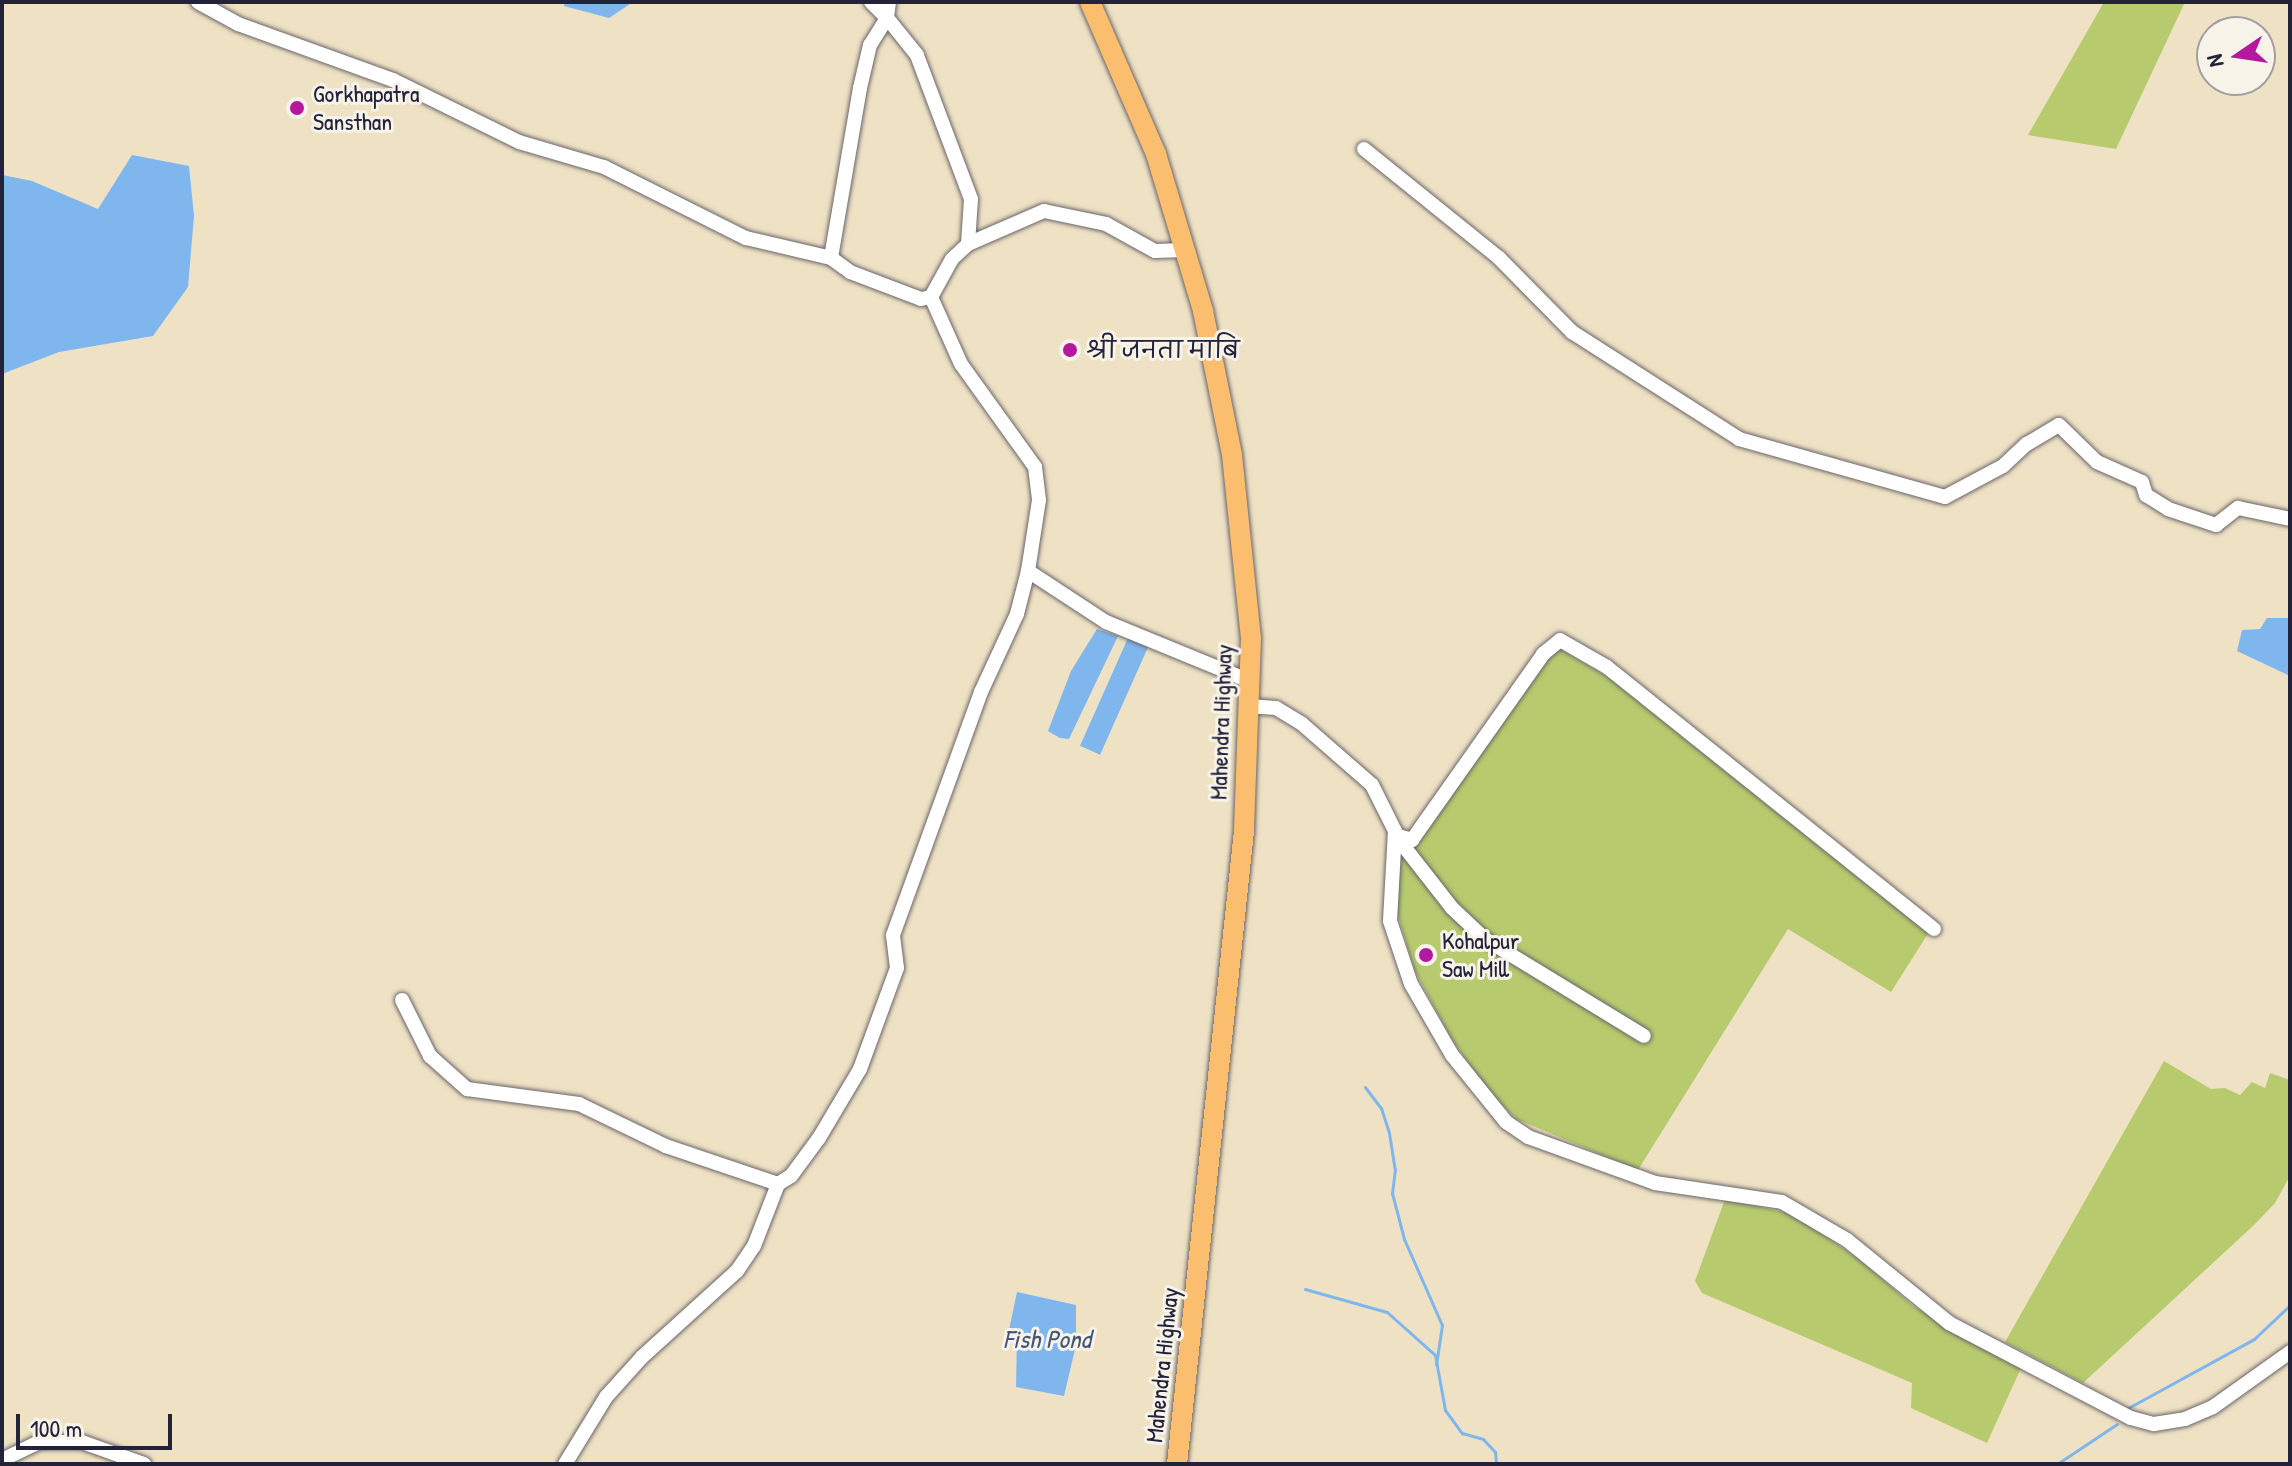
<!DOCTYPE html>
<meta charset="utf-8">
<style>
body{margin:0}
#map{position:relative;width:2292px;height:1466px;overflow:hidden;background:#efe2c4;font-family:"Patrick Hand","Playpen Sans Deva",sans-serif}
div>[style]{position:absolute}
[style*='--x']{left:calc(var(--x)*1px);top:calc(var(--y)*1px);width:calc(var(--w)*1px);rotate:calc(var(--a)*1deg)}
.green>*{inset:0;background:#b7cb6e}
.water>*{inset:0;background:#7fb6ee;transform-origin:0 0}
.stream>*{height:3px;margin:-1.5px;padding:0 1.5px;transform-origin:1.5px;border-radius:1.5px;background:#7fb6ee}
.roads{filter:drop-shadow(0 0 2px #6a656b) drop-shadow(0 0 2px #6a656b)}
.minor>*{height:14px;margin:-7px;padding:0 7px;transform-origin:7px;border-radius:7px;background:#fff}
.highway>*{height:20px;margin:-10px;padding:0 10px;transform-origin:10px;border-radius:10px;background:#fabe6e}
.dots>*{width:22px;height:22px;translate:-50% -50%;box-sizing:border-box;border:4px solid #f7f3e8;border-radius:50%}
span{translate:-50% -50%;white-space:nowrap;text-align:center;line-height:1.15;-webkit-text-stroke:6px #f7f3e8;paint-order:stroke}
.poi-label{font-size:24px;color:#22223b}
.left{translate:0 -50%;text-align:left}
.street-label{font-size:24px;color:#22223b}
.water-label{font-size:26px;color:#43567a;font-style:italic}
.frame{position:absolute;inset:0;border:4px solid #22223b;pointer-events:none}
.north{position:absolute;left:2196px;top:16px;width:80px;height:80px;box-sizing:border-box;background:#f7f3e8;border:2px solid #a29fa3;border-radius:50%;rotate:257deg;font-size:22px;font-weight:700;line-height:32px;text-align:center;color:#22223b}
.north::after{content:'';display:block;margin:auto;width:28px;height:36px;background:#b5179e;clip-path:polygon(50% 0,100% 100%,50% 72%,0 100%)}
.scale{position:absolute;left:16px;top:1414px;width:156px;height:36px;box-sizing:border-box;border:4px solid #22223b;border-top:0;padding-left:10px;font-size:24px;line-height:28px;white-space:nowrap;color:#22223b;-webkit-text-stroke:6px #f7f3e8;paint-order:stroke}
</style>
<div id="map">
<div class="green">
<i style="clip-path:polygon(2104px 2px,2185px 2px,2116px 149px,2028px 135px)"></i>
<i style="clip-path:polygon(1557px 647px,1626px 688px,1929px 932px,1891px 992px,1788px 929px,1638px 1170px,1516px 1119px,1488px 1090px,1452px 1040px,1415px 971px,1397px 912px,1401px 858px)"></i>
<i style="clip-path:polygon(2164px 1061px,2211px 1089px,2225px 1088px,2240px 1095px,2252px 1082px,2265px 1088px,2270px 1073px,2290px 1080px,2290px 1176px,2275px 1203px,2254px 1225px,2083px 1383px,2005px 1342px)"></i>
<i style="clip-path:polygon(1725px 1199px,1793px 1214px,1860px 1260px,1913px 1306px,2021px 1368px,1987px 1443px,1911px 1408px,1912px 1383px,1702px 1293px,1695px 1281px)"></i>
</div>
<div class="water">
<i style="clip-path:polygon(565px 2px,633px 2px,609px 18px,564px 6px)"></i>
<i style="clip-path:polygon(132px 155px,189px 166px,194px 216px,188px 287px,153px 336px,59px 352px,2px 374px,2px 175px,32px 181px,98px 209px)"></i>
<i style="clip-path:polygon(2267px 618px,2290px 618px,2290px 676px,2237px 651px,2242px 630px,2260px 629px)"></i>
<i style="clip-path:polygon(1097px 629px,1118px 636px,1069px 739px,1060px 738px,1048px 731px,1071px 671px)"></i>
<i style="left:1128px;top:638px;width:22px;height:118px;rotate:24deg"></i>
<i style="clip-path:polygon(1017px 1292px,1076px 1305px,1076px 1345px,1064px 1396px,1016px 1387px,1017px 1334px,1009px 1330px)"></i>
</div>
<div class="stream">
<i style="--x:1365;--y:1087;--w:26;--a:53"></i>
<i style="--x:1381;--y:1108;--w:26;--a:72"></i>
<i style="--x:1389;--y:1133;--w:36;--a:81"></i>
<i style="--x:1395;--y:1169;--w:24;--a:97"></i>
<i style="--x:1392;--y:1193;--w:48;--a:75.4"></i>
<i style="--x:1404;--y:1239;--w:94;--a:66.2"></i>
<i style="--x:1442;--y:1325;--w:40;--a:98.5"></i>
<i style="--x:1305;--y:1289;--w:85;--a:15.7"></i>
<i style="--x:1387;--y:1312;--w:64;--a:41.9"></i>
<i style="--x:1435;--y:1355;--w:56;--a:79.7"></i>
<i style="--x:1445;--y:1410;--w:29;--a:54"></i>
<i style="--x:1462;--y:1433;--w:22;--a:16"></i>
<i style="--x:1483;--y:1439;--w:18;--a:47"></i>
<i style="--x:1495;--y:1452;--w:12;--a:85"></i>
<i style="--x:2128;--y:1408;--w:144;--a:-28.7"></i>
<i style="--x:2254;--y:1339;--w:50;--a:-43.4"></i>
<i style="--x:2057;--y:1464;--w:72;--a:-33.7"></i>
</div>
<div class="roads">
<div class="minor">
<i style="--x:198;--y:2;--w:46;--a:28.8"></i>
<i style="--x:238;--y:24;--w:165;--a:19.9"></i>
<i style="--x:393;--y:80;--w:140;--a:26.2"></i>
<i style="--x:519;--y:142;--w:89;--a:16.4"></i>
<i style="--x:604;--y:167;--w:159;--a:26.6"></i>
<i style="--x:746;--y:238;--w:87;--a:13.2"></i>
<i style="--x:831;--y:258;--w:24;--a:36"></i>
<i style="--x:850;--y:272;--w:76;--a:20.8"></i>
<i style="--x:921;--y:299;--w:10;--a:-11"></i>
<i style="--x:931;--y:297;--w:43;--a:-61.1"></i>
<i style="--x:952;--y:259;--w:22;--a:-43"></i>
<i style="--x:968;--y:244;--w:45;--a:-86.2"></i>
<i style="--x:971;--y:199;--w:154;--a:-110.6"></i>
<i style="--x:917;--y:55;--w:48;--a:-129"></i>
<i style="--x:887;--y:18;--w:32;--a:122"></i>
<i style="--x:870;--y:45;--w:44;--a:103.1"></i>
<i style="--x:860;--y:88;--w:172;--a:99.7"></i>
<i style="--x:871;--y:2;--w:23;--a:45"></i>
<i style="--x:887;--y:18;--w:16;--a:-83"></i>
<i style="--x:1364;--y:149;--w:174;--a:38.9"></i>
<i style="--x:1499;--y:258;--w:104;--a:45.4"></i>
<i style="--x:1572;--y:332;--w:198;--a:32.6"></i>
<i style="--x:1739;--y:439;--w:214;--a:15.7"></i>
<i style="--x:1945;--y:497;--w:66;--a:-28.1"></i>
<i style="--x:2003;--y:466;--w:33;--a:-43"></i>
<i style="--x:2027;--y:444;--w:37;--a:-31"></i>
<i style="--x:2059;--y:425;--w:53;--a:44.2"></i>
<i style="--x:2097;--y:462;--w:49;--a:24"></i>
<i style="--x:2142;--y:482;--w:14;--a:73"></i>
<i style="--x:2146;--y:495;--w:26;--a:32"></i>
<i style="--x:2168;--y:509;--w:51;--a:18.4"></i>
<i style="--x:2216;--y:525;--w:28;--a:-38"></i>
<i style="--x:2238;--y:508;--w:53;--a:11.9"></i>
<i style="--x:968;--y:244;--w:83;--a:-23.5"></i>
<i style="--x:1044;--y:211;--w:63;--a:11.8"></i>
<i style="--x:1106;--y:224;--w:56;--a:28.9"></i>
<i style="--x:1155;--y:251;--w:30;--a:-2"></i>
<i style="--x:931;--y:297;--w:73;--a:65.9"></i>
<i style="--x:961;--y:364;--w:127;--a:54.3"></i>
<i style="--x:1035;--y:467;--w:33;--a:83"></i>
<i style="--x:1039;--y:500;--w:72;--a:98.8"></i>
<i style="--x:1028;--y:571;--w:93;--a:33.2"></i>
<i style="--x:1106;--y:622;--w:156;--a:22.3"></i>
<i style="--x:1248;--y:706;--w:28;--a:4"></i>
<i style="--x:1276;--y:708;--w:29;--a:31"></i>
<i style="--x:1301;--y:723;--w:94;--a:41.1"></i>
<i style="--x:1372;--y:785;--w:51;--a:63.4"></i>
<i style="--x:1395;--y:831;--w:90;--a:93.2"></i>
<i style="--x:1390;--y:921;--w:66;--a:71.6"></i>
<i style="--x:1411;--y:984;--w:82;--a:60"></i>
<i style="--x:1452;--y:1055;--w:86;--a:51.1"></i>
<i style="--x:1506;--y:1122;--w:27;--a:34"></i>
<i style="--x:1528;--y:1137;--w:135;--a:19.9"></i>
<i style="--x:1655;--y:1183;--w:128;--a:8.5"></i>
<i style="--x:1782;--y:1202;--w:75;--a:30.3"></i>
<i style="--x:1847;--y:1240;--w:132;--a:39.1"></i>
<i style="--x:1949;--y:1323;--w:205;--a:27.6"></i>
<i style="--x:2131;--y:1418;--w:24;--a:15"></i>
<i style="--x:2154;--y:1424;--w:31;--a:-9"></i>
<i style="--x:2185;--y:1419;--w:30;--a:-23"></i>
<i style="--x:2213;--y:1407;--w:95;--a:-35.5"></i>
<i style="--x:1395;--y:835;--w:18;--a:16"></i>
<i style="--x:1412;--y:840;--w:228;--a:-54.8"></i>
<i style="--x:1543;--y:654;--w:22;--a:-39"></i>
<i style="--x:1560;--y:640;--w:54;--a:29.9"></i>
<i style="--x:1607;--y:667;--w:419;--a:38.7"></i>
<i style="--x:1395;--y:835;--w:93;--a:52"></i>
<i style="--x:1452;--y:908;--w:45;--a:43.2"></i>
<i style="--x:1485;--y:939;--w:186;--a:31.4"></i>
<i style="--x:402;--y:1000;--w:63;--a:63.4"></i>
<i style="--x:430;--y:1056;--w:50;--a:41.7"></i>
<i style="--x:467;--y:1089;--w:113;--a:7.6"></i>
<i style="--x:579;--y:1104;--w:97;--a:25.8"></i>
<i style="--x:666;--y:1146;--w:118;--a:18.7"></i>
<i style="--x:2;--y:1460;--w:41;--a:-25.9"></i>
<i style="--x:39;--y:1442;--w:43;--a:0"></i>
<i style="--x:82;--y:1442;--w:66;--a:19.5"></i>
<i style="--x:565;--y:1464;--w:79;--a:-58.5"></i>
<i style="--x:606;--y:1397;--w:54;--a:-48"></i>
<i style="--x:642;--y:1357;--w:128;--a:-42.2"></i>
<i style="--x:737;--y:1271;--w:30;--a:-56"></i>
<i style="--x:754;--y:1246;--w:66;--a:-68.8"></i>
<i style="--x:778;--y:1184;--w:15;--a:-32"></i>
<i style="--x:791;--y:1176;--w:47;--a:-53.6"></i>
<i style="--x:819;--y:1138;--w:80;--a:-59.3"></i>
<i style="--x:860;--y:1069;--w:108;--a:-69.9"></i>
<i style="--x:897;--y:968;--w:33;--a:-97"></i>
<i style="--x:893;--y:935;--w:258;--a:-70.1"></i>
<i style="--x:981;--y:692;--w:86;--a:-65.2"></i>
<i style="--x:1017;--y:614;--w:44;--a:-75.7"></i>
</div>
<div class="highway">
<i style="--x:1090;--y:2;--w:166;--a:66.5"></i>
<i style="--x:1156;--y:154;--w:164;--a:73.3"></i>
<i style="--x:1203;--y:311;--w:147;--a:78.6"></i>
<i style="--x:1232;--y:455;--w:184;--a:84.1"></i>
<i style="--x:1251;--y:638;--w:193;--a:92.1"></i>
<i style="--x:1244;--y:831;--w:637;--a:96.04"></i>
</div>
</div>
<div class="dots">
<i style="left:297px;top:108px;background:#b5179e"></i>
<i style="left:1070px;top:350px;background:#b5179e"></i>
<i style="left:1426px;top:955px;background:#b5179e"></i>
</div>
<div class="poi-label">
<span class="left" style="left:313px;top:108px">Gorkhapatra<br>Sansthan</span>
<span class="left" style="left:1086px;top:350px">श्री जनता माबि</span>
<span class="left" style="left:1442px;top:955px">Kohalpur<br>Saw Mill</span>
</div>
<div class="street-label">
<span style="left:1221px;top:722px;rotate:-88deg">Mahendra Highway</span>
<span style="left:1162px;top:1365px;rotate:-84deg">Mahendra Highway</span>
</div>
<div class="water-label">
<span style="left:1047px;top:1339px">Fish Pond</span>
</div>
<div class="frame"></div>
<div class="north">N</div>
<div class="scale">100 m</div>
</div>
